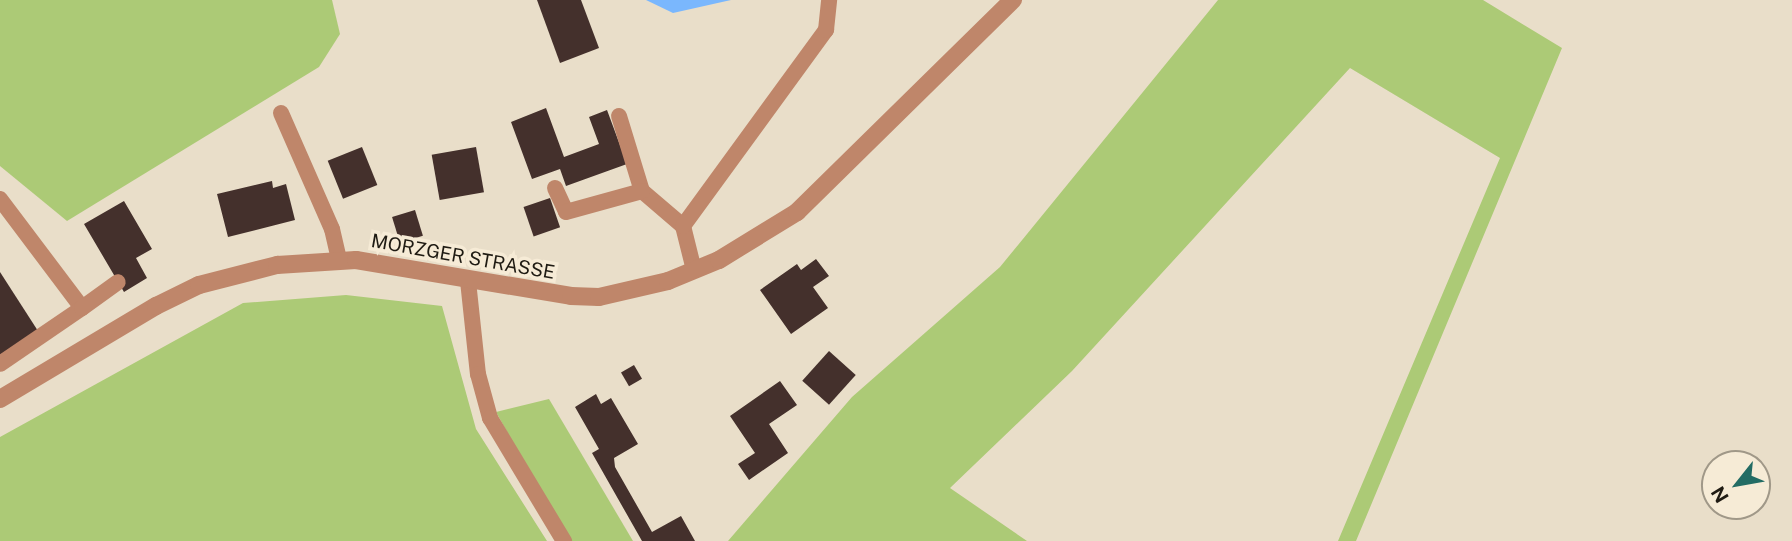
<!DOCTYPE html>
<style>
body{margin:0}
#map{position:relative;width:1792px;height:541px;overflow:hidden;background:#e9dec9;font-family:"Public Sans",sans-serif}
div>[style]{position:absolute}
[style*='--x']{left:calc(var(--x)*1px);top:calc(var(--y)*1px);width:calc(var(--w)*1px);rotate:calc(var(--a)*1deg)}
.green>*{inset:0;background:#acca76}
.water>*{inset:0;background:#7ab7fd}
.building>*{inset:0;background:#44302c;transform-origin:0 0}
.service>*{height:16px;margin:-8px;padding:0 8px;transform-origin:8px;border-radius:8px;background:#bf866a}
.tertiary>*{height:18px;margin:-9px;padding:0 9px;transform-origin:9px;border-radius:9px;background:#bf866a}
span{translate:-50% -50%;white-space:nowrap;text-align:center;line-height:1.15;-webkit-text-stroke:7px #f6ebd6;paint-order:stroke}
.street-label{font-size:19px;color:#1f1b13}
.north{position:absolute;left:1701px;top:450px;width:70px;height:70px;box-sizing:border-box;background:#f6ebd6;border:2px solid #a09888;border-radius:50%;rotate:239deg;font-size:19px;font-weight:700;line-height:28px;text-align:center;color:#1f1b13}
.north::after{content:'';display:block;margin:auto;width:24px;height:32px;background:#236c64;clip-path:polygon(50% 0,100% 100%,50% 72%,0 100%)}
</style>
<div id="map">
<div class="green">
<i style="clip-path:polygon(0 0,332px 0,340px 34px,319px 67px,67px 221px,0 166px)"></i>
<i style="clip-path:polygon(1218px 0,1483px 0,1562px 48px,1356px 541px,1338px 541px,1500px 158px,1350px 68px,1072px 371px,950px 488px,1027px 541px,728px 541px,852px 397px,1000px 267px)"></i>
<i style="clip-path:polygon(346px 295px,442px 306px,476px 429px,547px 541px,0 541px,0 437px,243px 303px)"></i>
<i style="clip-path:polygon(549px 399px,633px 541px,569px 541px,556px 520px,496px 412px)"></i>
</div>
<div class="water">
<i style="clip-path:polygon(646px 0,731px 0,673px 13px)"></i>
</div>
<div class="building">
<i style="clip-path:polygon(537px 0,581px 0,599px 48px,560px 63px)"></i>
<i style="clip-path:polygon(546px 108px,564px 157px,599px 144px,589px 117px,607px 110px,627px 164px,566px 186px,560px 169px,532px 179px,511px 122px)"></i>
<i style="left:362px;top:147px;width:41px;height:37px;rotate:68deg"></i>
<i style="left:476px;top:147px;width:46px;height:45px;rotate:80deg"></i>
<i style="clip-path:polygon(272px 181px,273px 188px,286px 184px,295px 220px,228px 237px,217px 194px)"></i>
<i style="left:550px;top:198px;width:31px;height:28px;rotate:71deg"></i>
<i style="clip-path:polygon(124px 201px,152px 249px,136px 258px,147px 278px,124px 292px,84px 224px)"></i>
<i style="left:415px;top:210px;width:27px;height:24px;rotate:73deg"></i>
<i style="clip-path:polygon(816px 259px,829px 276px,813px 287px,828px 308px,791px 334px,760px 290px,797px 264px,801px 270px)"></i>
<i style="clip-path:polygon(0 272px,38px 331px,0 355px)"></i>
<i style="left:829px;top:351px;width:36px;height:40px;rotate:42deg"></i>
<i style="left:634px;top:365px;width:16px;height:15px;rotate:60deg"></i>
<i style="clip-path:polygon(780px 381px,797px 405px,769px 424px,788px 453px,749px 480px,738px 464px,755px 453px,730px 416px)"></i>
<i style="clip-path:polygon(596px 394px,601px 404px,611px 398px,638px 444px,614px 458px,615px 467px,652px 532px,681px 516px,695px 541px,642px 541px,592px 453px,599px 449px,575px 407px)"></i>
</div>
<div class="service">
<i style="--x:281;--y:113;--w:127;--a:66.3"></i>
<i style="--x:332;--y:229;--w:32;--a:77"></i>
<i style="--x:619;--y:116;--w:78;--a:73"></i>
<i style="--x:642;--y:191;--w:54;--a:40.5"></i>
<i style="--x:683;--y:226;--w:45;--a:76"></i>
<i style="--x:555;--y:188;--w:26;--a:65"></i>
<i style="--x:566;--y:212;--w:79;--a:-15.4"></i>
<i style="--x:0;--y:199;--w:136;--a:53"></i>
<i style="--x:82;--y:308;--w:99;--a:145.7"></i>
<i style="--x:683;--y:226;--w:243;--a:-53.9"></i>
<i style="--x:826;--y:30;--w:30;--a:-84"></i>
<i style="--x:468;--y:281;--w:94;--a:83.9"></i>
<i style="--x:478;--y:374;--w:46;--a:74.7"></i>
<i style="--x:490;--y:418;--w:144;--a:59"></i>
<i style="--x:82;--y:308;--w:44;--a:-35.8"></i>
</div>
<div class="tertiary">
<i style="--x:0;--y:399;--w:182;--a:-30.8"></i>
<i style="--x:156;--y:306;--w:48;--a:-26"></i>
<i style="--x:199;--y:285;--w:81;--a:-14.4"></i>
<i style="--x:277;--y:265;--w:79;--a:-3.6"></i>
<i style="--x:356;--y:260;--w:218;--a:9.5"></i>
<i style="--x:571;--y:296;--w:28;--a:2"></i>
<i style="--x:599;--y:297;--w:71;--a:-13.1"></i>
<i style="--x:668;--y:281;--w:55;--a:-22.4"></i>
<i style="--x:719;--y:260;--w:92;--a:-31.6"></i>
<i style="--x:797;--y:212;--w:303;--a:-44.5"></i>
</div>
<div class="street-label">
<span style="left:463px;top:257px;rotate:10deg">MORZGER STRASSE</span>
</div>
<div class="north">N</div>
</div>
